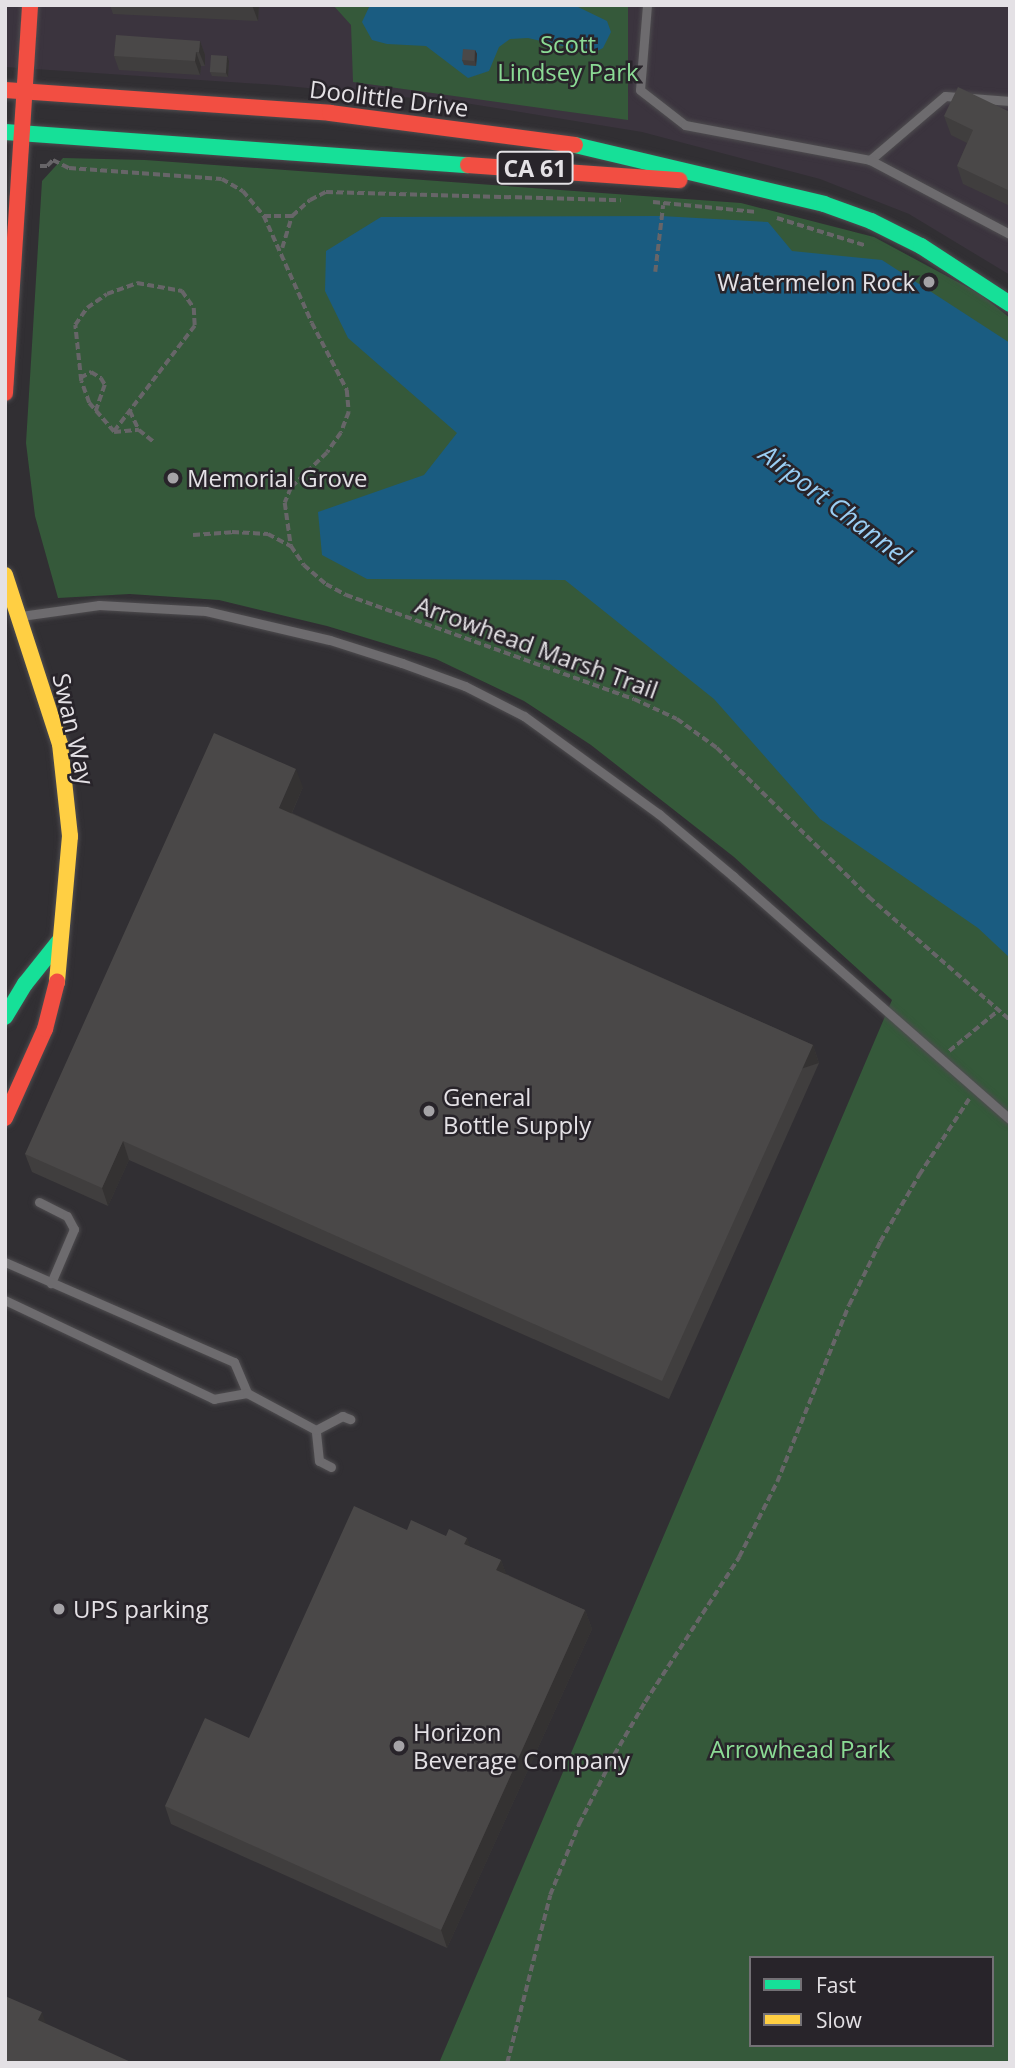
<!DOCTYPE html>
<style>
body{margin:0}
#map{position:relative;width:1015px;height:2068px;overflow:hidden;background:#312f33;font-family:"Open Sans",sans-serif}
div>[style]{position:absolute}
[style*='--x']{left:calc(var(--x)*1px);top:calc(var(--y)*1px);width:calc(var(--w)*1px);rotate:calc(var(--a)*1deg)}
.built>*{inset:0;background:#3b343e}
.green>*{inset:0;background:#35593a}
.water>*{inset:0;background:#1a5c81}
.path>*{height:3.5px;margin-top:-1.75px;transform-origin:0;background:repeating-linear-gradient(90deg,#676568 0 7px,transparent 0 10.5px)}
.roads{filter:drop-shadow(0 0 2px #4e4c4f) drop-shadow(0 0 2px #4e4c4f)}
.lane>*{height:9px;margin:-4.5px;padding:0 4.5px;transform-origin:4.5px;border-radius:4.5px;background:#6d6b6e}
.fast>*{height:16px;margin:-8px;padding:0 8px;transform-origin:8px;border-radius:8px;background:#16e098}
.slow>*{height:16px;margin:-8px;padding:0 8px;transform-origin:8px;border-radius:8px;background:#ffcf43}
.jam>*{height:16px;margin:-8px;padding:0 8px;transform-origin:8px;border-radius:8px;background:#f24e42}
.wall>*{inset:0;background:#403e3e}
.shaded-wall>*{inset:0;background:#343232;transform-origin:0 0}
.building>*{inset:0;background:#4a4848;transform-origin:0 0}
.dots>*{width:19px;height:19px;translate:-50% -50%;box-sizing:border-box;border:4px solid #28242a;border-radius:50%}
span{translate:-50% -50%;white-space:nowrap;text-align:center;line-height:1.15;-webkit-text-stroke:5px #28242a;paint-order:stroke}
.shield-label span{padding:2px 5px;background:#28242a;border:2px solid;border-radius:5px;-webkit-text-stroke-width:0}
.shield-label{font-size:23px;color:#e4e1e5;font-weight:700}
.park-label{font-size:24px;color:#8bdb95}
.street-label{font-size:24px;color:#e4e1e5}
.poi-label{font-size:24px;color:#e4e1e5}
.right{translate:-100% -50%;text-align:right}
.left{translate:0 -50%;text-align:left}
.water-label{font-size:26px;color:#9acef4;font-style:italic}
.frame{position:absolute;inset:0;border:7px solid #e4e1e5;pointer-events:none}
.legend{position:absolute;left:749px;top:1956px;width:245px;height:91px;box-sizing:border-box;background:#28242a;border:2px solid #737075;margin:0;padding:9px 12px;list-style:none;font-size:21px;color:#e4e1e5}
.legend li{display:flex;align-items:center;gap:14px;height:35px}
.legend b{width:35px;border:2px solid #737075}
</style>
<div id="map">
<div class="built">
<i style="clip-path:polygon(5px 5px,1010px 5px,1010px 275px,909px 214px,820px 179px,642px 132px,465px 103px,276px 85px,5px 67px)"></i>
</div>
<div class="green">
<i style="clip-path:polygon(333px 5px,628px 5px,628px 120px,353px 82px,351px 25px)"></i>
<i style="clip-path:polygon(evenodd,63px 158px,145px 160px,741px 203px,874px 237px,980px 294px,1010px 318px,1010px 2063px,439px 2063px,892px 1000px,734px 857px,591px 745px,524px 701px,436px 659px,327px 626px,219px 600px,130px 594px,58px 598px,35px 516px,26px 443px,42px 181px,63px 158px,751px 1958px,992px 1958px,992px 2045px,751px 2045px,751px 1958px)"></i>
</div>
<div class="water">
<i style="clip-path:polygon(370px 5px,574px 5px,607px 21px,611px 32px,603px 48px,593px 53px,528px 38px,510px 39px,499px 47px,489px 71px,468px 78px,426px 46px,387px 44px,372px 40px,362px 22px)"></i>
<i style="clip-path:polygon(661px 216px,768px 222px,792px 251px,882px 260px,1010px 343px,1010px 958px,978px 928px,820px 819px,714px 699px,565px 580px,367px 579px,322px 555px,318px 512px,424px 475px,457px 433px,348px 338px,325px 291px,326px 251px,381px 217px)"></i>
</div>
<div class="path">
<i style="--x:53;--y:160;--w:18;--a:27"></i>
<i style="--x:69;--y:168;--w:153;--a:4.1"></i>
<i style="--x:222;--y:179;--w:24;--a:30"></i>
<i style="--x:243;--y:191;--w:33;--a:50"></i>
<i style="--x:264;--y:216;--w:117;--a:65.8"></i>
<i style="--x:312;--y:323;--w:76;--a:62.4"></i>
<i style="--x:347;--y:390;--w:22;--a:85"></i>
<i style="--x:349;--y:412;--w:22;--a:111"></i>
<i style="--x:341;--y:433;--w:24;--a:125"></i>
<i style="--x:327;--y:453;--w:50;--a:135.8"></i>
<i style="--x:291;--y:488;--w:16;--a:112"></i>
<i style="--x:285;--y:503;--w:43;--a:82.1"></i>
<i style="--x:291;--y:546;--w:23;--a:56"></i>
<i style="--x:304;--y:565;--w:29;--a:41"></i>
<i style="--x:326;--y:584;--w:23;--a:29"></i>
<i style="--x:346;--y:595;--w:306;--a:19.9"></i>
<i style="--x:634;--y:699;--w:47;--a:24.9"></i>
<i style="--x:677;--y:719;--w:49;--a:35.9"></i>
<i style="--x:717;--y:748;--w:213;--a:44.4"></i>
<i style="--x:869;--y:897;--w:187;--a:41.1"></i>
<i style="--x:40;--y:166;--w:7;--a:0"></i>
<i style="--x:47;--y:166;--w:8;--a:-45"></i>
<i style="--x:653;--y:202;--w:103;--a:5.5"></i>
<i style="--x:264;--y:216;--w:28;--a:0"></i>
<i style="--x:777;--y:218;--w:94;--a:17.3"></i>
<i style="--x:282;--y:248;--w:34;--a:-73"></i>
<i style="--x:292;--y:216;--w:24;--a:-42"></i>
<i style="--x:310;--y:200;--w:18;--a:-27"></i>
<i style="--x:326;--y:192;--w:295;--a:1.6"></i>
<i style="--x:655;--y:272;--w:67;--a:-83.2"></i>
<i style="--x:137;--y:283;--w:46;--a:10.1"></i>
<i style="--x:182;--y:291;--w:21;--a:55"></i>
<i style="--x:194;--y:308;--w:18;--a:87"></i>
<i style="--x:195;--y:326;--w:133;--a:127.4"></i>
<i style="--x:114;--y:432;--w:38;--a:-131"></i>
<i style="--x:89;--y:403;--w:23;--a:-110"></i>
<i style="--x:81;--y:381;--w:56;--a:-96.1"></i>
<i style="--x:75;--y:325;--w:21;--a:-55"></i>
<i style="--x:87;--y:308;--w:24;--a:-35"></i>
<i style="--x:107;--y:294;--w:32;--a:-20"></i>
<i style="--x:80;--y:378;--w:13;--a:-29"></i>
<i style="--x:91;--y:372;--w:12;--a:31"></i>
<i style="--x:101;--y:378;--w:8;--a:60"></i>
<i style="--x:105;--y:385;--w:28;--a:109"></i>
<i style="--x:130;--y:411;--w:21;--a:65"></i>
<i style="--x:114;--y:432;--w:25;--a:-5"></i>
<i style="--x:139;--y:430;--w:19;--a:39"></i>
<i style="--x:193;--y:535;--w:39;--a:-4"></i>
<i style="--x:232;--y:532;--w:36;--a:3"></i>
<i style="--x:268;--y:534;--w:26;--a:28"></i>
<i style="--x:949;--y:1051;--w:65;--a:-39.4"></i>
<i style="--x:507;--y:2063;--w:173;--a:-75.6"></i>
<i style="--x:550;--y:1895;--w:77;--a:-67.8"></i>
<i style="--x:579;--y:1824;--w:77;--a:-63.1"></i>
<i style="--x:614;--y:1755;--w:61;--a:-59.7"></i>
<i style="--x:645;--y:1702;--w:173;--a:-57"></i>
<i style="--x:739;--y:1557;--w:84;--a:-63.1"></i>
<i style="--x:777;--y:1482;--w:191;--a:-67.9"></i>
<i style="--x:849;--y:1305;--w:70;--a:-63.8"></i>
<i style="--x:880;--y:1242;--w:78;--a:-59.8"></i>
<i style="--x:919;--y:1175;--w:91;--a:-56.7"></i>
</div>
<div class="roads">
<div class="lane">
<i style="--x:647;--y:5;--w:85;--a:94.7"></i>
<i style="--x:640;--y:90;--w:57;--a:37.9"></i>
<i style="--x:685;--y:125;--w:188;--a:10.7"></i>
<i style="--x:1010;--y:101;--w:65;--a:-175.6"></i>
<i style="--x:945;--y:96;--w:99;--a:139.5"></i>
<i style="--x:870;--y:160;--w:158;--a:27.9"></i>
<i style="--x:21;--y:616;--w:79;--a:-8"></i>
<i style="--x:99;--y:605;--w:107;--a:3.2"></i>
<i style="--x:206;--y:611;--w:127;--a:13.2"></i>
<i style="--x:330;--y:640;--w:76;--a:17.7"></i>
<i style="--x:402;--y:663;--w:67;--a:20.1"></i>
<i style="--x:465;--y:686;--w:66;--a:27"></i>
<i style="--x:524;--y:716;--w:167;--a:36"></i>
<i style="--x:659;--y:814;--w:97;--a:40"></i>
<i style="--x:733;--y:876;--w:368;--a:41.3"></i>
<i style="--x:39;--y:1202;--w:31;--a:27"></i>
<i style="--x:67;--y:1216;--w:15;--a:62"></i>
<i style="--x:74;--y:1229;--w:59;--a:113.1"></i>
<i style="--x:5;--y:1262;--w:250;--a:23.6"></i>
<i style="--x:234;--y:1362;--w:34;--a:67"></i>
<i style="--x:247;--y:1393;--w:34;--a:170"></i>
<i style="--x:214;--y:1399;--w:231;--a:-154.7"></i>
<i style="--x:247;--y:1393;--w:78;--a:28.2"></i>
<i style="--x:331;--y:1467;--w:13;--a:-153"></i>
<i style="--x:319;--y:1461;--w:31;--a:-96"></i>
<i style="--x:316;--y:1430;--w:30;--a:-28"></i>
<i style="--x:342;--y:1416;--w:9;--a:21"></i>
</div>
<div class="fast">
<i style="--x:5;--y:132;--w:464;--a:4.1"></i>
<i style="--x:575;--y:145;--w:256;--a:13.3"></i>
<i style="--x:824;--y:204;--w:50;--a:19.9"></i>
<i style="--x:871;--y:221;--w:56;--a:26.6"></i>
<i style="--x:921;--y:246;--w:106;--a:33.1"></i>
<i style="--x:5;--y:1017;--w:39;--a:-59"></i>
<i style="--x:25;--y:984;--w:56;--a:-51.5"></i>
</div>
<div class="slow">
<i style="--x:5;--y:575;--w:178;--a:72"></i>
<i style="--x:60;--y:744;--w:93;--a:83.8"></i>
<i style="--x:70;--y:836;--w:147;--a:95.1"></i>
</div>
<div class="jam">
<i style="--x:5;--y:90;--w:326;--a:4"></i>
<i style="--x:330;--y:113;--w:247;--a:7.4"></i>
<i style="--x:468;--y:165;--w:212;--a:4.1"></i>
<i style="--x:5;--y:393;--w:389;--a:-86.3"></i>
<i style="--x:5;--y:1118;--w:98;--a:-65.8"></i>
<i style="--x:45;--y:1029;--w:49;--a:-75.7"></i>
</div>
</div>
<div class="wall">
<i style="clip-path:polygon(110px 5px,259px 5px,258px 21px,113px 14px)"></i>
<i style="clip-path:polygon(200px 41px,205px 55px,205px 66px,201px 66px,200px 75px,119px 70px,114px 56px)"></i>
<i style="clip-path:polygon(475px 50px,477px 54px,476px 66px,464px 65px,462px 60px)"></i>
<i style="clip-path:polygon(227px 56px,229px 61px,228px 77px,212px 76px,210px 72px)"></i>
<i style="clip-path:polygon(1010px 112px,1010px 206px,963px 184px,957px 166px,967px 143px,951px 135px,944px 116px)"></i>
<i style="clip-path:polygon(303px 787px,292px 813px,813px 1045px,819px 1063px,669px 1399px,129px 1160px,108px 1206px,32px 1172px,25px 1154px)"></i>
<i style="clip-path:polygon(407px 1530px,446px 1536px,467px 1538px,470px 1547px,501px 1560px,506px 1574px,585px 1610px,592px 1629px,447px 1948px,171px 1824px,165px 1806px,249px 1738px)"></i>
</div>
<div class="shaded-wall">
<i style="clip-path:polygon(252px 5px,259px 5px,258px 21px)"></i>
<i style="clip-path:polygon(200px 41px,205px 55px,205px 66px,199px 52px)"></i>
<i style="clip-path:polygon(475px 50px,477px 54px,476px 66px,475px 61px)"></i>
<i style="clip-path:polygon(196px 52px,201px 66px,200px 75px,195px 61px)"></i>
<i style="clip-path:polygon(227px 56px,229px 61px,228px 77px,226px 73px)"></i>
<i style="clip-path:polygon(296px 769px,303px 787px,286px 826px,279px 808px)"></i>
<i style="left:813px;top:1045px;width:19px;height:368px;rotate:72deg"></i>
<i style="clip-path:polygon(123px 1141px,129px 1160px,108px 1206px,102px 1188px)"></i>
<i style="clip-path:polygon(467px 1538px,474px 1556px,464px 1544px)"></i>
<i style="clip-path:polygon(501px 1560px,508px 1579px,496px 1570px)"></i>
<i style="clip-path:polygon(585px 1610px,592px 1629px,447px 1948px,441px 1930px)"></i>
<i style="clip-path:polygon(42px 2012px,48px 2030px,38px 2020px)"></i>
</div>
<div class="building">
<i style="clip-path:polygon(116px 35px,200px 41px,199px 52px,196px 52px,195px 61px,114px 56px)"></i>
<i style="left:463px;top:49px;width:12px;height:11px;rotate:5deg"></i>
<i style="left:211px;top:55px;width:16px;height:17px;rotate:4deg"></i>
<i style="clip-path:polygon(958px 87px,1010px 112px,1010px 191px,957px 166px,973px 130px,944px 116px)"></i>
<i style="clip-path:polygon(214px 733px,296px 769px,279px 808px,813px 1045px,662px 1381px,123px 1141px,102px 1188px,25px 1154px)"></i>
<i style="clip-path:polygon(354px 1506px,407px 1530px,411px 1520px,446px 1536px,449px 1529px,467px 1538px,464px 1544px,501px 1560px,496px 1570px,585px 1610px,441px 1930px,165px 1806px,205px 1718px,249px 1738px)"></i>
<i style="clip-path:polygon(5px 1996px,42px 2012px,38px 2020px,133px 2063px,5px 2063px)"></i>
</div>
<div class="dots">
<i style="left:929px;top:282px;background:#a5a3a7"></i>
<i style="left:173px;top:478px;background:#a5a3a7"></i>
<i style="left:429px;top:1111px;background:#a5a3a7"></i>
<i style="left:59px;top:1609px;background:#a5a3a7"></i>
<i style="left:399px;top:1746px;background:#a5a3a7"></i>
</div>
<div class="shield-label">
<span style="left:535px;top:168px">CA 61</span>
</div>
<div class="park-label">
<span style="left:568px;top:58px">Scott<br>Lindsey Park</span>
<span style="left:800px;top:1749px">Arrowhead Park</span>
</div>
<div class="street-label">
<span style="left:389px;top:98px;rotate:7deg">Doolittle Drive</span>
<span style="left:537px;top:647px;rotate:20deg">Arrowhead Marsh Trail</span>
<span style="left:74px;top:729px;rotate:77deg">Swan Way</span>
</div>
<div class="poi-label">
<span class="right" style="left:915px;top:282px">Watermelon Rock</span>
<span class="left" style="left:187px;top:478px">Memorial Grove</span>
<span class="left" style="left:443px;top:1111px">General<br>Bottle Supply</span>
<span class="left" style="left:73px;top:1609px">UPS parking</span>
<span class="left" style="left:413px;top:1746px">Horizon<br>Beverage Company</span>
</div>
<div class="water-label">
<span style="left:835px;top:505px;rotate:37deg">Airport Channel</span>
</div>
<div class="frame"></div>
<ul class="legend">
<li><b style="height:9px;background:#16e098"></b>Fast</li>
<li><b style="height:9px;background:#ffcf43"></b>Slow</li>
</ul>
</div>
